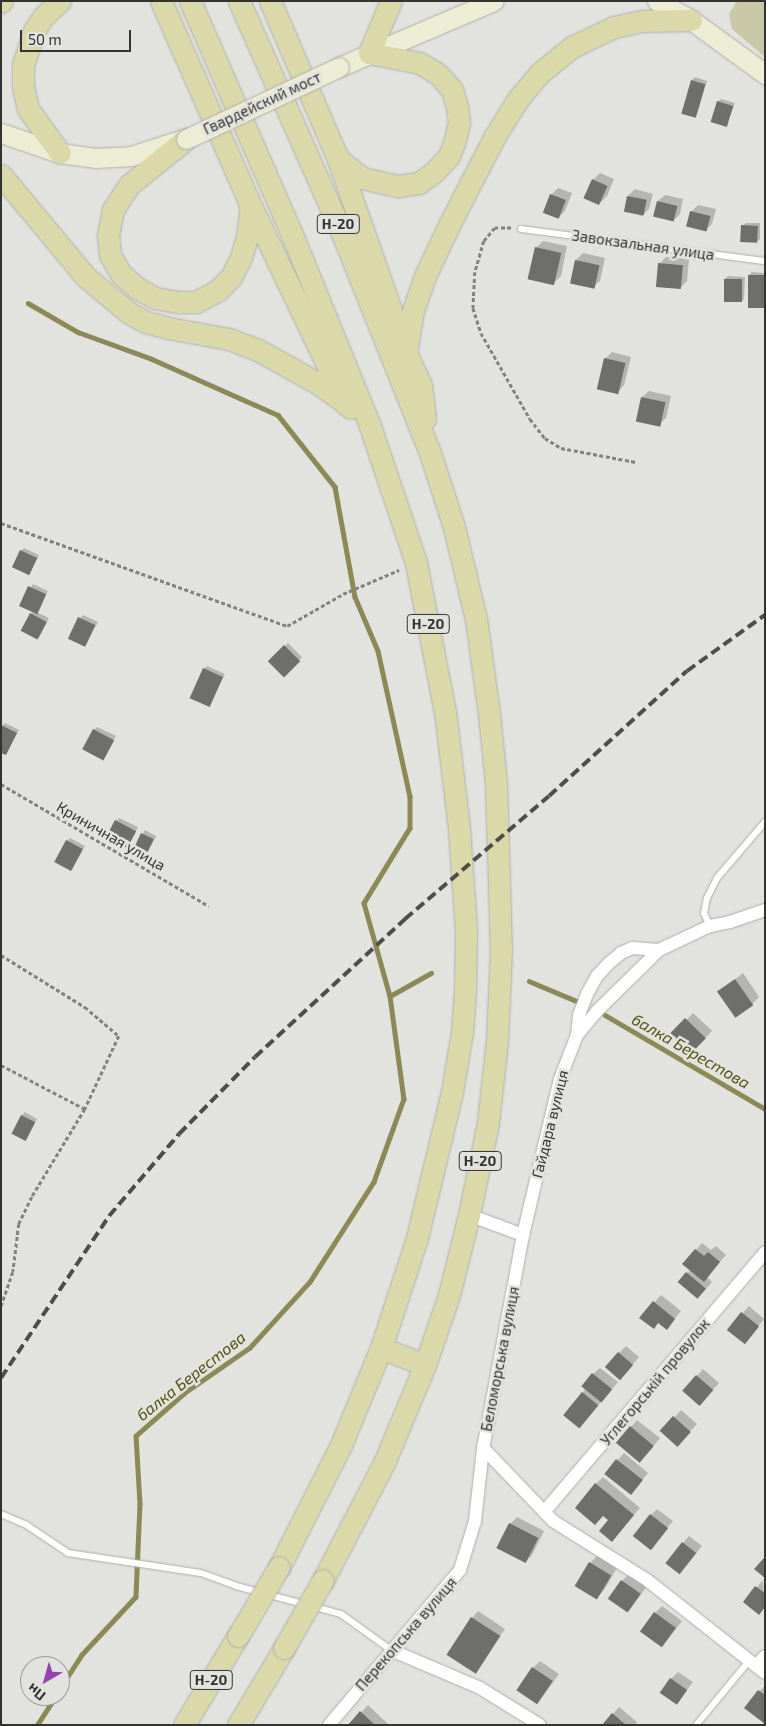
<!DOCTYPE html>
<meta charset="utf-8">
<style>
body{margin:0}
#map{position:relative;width:766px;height:1726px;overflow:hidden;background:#e2e2de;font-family:"Exo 2",sans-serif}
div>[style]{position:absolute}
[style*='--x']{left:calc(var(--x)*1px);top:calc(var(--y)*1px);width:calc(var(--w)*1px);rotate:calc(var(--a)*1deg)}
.green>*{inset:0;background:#c9c8a8}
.shadow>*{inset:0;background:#0003;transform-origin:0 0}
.stream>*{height:4.5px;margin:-2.25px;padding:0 2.25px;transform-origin:2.25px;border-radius:2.25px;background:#8c8956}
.building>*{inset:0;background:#6e6e6b;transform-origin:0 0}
.path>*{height:2.5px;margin-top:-1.25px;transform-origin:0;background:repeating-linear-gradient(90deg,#82827f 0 4px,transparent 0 6.5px)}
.roads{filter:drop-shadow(0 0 1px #b0b0ac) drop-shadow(0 0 1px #b0b0ac)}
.lane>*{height:6px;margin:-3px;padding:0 3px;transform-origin:3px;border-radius:3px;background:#fff}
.street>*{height:12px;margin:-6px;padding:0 6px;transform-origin:6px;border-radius:6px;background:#fff}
.secondary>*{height:19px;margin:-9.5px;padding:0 9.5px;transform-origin:9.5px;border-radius:9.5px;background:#edecd4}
.primary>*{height:21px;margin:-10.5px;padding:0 10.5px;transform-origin:10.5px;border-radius:10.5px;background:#dbd9a9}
.rail>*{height:4px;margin-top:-2px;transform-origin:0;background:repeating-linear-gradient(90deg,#4d4d4a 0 10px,transparent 0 15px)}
.bridges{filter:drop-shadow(0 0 1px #b0b0ac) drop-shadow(0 0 1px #b0b0ac)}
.secondary-bridge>*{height:19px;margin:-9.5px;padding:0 9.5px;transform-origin:9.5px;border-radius:9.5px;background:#edecd4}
.primary-bridge>*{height:21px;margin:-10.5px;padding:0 10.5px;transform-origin:10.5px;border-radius:10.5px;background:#dbd9a9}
span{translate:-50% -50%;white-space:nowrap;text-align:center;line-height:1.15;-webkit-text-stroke:5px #e2e2de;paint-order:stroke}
.shield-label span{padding:1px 4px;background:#e2e2de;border:1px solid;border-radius:4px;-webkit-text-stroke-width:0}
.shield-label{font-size:14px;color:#333331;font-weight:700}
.street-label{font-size:15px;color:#333331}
.water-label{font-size:16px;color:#555113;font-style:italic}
.frame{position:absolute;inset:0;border:2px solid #333331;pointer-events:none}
.north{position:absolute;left:20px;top:1656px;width:50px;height:50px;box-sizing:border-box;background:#e2e2de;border:1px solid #9c9c99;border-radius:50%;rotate:218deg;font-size:14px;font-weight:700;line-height:20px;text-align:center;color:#333331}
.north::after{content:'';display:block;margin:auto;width:18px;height:22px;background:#9443b3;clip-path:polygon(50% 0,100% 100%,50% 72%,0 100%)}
.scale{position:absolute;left:20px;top:30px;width:111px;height:22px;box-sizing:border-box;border:2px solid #333331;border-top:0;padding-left:6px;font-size:15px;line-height:18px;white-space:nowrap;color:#333331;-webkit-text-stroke:4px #e2e2de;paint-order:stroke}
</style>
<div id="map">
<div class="green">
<i style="clip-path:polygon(737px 1px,765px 1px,765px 57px,732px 29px,729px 14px)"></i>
</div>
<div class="shadow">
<i style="clip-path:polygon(695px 77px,707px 81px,697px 114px,694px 117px,682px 113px,692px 80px)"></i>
<i style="clip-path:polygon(721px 99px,735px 103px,726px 125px,718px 102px)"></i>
<i style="clip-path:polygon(600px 173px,614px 179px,607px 196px,600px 203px,593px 180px)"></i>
<i style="clip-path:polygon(558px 188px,572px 193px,565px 211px,558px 218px,551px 195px)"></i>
<i style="clip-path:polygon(635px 189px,653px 194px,649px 209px,642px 216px,624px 211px,628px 196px)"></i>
<i style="clip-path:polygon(665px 195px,683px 199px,680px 214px,673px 221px,658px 201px)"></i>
<i style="clip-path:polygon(698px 205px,716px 209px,712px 224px,705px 231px,691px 212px)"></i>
<i style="clip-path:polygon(746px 223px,760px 223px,760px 239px,757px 242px,742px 226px)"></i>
<i style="clip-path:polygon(543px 241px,567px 246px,561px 276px,554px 283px,536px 248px)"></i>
<i style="clip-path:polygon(583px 253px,605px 258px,600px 281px,593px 287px,571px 283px,576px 260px)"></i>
<i style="clip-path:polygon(666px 257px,689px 259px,687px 281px,680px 288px,660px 263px)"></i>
<i style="clip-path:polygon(752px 272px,765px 273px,765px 307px,749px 275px)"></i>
<i style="clip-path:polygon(728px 276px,745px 277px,744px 299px,741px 302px,725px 279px)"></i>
<i style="clip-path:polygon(612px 352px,631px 357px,624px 385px,618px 392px,605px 359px)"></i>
<i style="clip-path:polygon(649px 391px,671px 396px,666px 418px,659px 425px,642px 397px)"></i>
<i style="clip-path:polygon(24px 548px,39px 555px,29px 574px,21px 551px)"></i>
<i style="clip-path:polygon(33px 584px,48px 591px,36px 612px,49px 618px,39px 638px,31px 614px,34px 611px,21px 605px)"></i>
<i style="clip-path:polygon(83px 615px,98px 622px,86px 645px,80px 618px)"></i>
<i style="left:288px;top:643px;width:20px;height:27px;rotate:45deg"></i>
<i style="clip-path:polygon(207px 666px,225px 674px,209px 706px,204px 669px)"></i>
<i style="clip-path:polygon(5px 723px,19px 730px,5px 754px,2px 726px)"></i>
<i style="clip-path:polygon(97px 727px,116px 736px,103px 759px,94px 730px)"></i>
<i style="clip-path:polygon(119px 818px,138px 827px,128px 846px,116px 821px)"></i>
<i style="left:145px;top:830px;width:13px;height:26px;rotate:29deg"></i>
<i style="clip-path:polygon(70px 838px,85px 846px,72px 870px,67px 841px)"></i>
<i style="clip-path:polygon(743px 973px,759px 997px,752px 1004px,719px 992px)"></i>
<i style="left:693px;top:1013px;width:26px;height:28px;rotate:43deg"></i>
<i style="clip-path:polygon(25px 1112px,37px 1119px,25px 1139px,22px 1115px)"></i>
<i style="clip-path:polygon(702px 1243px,711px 1250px,716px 1246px,726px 1255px,707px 1277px,712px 1282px,705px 1290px,680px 1282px,691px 1269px,696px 1250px)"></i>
<i style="clip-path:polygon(661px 1295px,681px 1311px,673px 1321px,641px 1318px)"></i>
<i style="clip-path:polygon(749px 1306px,764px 1319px,750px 1336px,728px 1330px)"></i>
<i style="clip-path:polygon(626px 1346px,639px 1357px,627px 1372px,619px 1353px)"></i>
<i style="clip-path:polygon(600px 1368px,618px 1382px,586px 1420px,583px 1393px,593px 1374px)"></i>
<i style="clip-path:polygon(703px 1369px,719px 1383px,706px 1397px,697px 1376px)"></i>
<i style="clip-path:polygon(681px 1410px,697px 1424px,684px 1438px,662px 1431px)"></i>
<i style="clip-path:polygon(637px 1420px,660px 1438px,647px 1454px,631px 1427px)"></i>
<i style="clip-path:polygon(624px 1453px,648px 1473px,637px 1487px,606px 1474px)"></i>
<i style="clip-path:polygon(603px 1477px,640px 1508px,618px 1533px,610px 1520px,596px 1484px)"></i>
<i style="clip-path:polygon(657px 1509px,673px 1521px,651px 1548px,651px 1515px)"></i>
<i style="clip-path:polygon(517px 1517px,544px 1531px,532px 1555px,525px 1562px,510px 1524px)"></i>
<i style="clip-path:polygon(689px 1536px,702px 1546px,686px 1566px,666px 1563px)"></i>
<i style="clip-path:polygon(597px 1556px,617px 1568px,604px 1590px,597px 1597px,590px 1563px)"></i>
<i style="clip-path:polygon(629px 1574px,647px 1586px,629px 1611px,622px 1581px)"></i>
<i style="clip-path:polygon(763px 1580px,765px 1607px,759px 1613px,745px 1602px)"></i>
<i style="clip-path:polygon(662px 1606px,682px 1621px,663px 1646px,655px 1613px)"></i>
<i style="clip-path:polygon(478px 1611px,505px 1629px,475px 1671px,472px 1618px)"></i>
<i style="clip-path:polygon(540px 1661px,559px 1674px,538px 1703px,533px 1668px)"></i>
<i style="clip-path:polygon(678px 1672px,693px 1682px,677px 1703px,671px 1679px)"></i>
<i style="clip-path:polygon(765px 1685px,765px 1721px,746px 1708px)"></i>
<i style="clip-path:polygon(368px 1705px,389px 1725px,350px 1725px)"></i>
<i style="clip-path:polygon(619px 1707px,637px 1722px,635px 1725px,603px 1725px)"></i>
</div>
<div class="stream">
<i style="--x:28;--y:303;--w:58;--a:30.1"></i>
<i style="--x:78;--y:332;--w:79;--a:20"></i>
<i style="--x:152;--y:359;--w:138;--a:24"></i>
<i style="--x:278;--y:415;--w:92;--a:51.6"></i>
<i style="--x:335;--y:487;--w:112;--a:79.7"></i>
<i style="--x:355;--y:597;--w:59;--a:66.9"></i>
<i style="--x:378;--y:651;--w:149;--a:77.6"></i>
<i style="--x:410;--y:797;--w:31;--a:90"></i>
<i style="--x:410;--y:828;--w:88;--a:121.5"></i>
<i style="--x:364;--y:903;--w:97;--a:74.4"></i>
<i style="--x:390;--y:996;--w:104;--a:82.3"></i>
<i style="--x:404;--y:1099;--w:88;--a:109.9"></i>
<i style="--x:374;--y:1182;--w:119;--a:122.6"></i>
<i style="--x:310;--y:1282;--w:89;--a:132.3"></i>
<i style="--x:250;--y:1348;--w:79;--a:145.3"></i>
<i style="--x:185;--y:1393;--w:65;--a:138.7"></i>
<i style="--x:136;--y:1436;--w:68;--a:86.6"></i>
<i style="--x:140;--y:1504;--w:93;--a:92.5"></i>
<i style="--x:136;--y:1597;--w:79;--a:133"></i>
<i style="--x:82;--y:1655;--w:40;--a:122.9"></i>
<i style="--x:529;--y:981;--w:54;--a:22.8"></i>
<i style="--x:390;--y:996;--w:47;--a:-29.3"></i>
<i style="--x:605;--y:1015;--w:186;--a:30.4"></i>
<i style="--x:37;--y:1725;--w:35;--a:-57"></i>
</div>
<div class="building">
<i style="left:691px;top:80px;width:15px;height:35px;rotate:16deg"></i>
<i style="left:717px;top:101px;width:17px;height:22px;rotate:17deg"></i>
<i style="left:592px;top:179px;width:17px;height:21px;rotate:24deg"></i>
<i style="left:550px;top:194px;width:17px;height:20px;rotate:21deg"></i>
<i style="left:627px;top:196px;width:20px;height:16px;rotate:11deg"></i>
<i style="left:657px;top:201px;width:21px;height:16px;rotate:14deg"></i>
<i style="left:690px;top:211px;width:21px;height:16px;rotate:14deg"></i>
<i style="left:741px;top:225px;width:17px;height:17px;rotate:3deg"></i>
<i style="left:535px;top:247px;width:27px;height:33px;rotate:13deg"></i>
<i style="left:575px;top:260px;width:25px;height:24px;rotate:12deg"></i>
<i style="left:658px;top:263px;width:25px;height:24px;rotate:5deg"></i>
<i style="left:748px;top:275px;width:17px;height:33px"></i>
<i style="left:724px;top:279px;width:18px;height:23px"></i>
<i style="left:604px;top:358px;width:22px;height:32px;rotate:13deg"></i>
<i style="left:641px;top:397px;width:25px;height:25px;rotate:12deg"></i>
<i style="left:20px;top:550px;width:19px;height:19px;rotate:25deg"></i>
<i style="left:28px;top:586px;width:20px;height:22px;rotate:24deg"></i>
<i style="left:30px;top:613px;width:19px;height:20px;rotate:28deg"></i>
<i style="left:78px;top:617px;width:19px;height:24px;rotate:25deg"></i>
<i style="left:284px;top:645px;width:23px;height:23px;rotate:45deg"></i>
<i style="left:203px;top:668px;width:22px;height:33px;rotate:24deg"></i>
<i style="clip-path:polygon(1px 725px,17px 733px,6px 755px,1px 753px)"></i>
<i style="left:93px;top:729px;width:24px;height:23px;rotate:28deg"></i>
<i style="left:115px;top:820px;width:24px;height:19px;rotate:28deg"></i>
<i style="left:141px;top:833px;width:14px;height:22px;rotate:25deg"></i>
<i style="left:66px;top:840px;width:19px;height:25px;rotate:28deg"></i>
<i style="left:735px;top:979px;width:32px;height:22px;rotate:55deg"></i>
<i style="left:685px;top:1018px;width:29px;height:21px;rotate:44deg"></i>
<i style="left:21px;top:1115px;width:16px;height:21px;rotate:27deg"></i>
<i style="clip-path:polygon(695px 1249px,704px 1256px,708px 1252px,720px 1262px,704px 1282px,682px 1264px)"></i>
<i style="left:686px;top:1272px;width:26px;height:13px;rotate:40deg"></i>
<i style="clip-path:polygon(653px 1301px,675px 1319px,667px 1330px,658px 1323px,654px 1329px,639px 1318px)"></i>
<i style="left:741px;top:1312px;width:23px;height:23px;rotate:38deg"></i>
<i style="left:618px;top:1352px;width:20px;height:20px;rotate:41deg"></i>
<i style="left:592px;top:1373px;width:26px;height:17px;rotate:39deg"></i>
<i style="left:696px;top:1375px;width:23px;height:21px;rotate:41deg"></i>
<i style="left:582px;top:1392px;width:21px;height:30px;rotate:39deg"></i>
<i style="left:673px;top:1416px;width:24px;height:20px;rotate:42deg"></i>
<i style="left:630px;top:1426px;width:31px;height:22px;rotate:40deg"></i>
<i style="left:616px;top:1459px;width:34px;height:19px;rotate:38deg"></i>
<i style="clip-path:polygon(595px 1483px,634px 1515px,612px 1542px,599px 1531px,608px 1520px,603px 1516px,595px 1525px,575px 1508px)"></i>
<i style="left:650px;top:1514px;width:23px;height:28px;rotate:38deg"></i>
<i style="left:509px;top:1523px;width:33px;height:28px;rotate:27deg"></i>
<i style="left:682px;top:1542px;width:18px;height:27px;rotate:38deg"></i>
<i style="clip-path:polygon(765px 1557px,765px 1578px,754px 1569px)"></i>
<i style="left:589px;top:1562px;width:26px;height:28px;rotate:31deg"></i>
<i style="left:621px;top:1580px;width:24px;height:23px;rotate:35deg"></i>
<i style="clip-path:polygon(755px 1586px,765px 1593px,765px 1607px,759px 1615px,743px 1602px)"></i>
<i style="left:654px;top:1612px;width:27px;height:24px;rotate:36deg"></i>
<i style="left:471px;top:1617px;width:35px;height:45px;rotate:33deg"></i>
<i style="left:532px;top:1667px;width:25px;height:28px;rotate:34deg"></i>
<i style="left:670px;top:1678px;width:21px;height:18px;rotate:35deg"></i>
<i style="clip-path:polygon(758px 1690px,765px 1695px,765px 1724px,744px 1708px)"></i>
<i style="clip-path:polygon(360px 1711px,375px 1725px,348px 1725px)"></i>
<i style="clip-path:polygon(612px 1713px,626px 1725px,602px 1725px)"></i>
</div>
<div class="path">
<i style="--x:511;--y:228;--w:16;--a:180"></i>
<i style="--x:495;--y:228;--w:17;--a:130"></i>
<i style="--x:484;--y:241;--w:32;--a:106"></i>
<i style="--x:475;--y:272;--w:36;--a:93"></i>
<i style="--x:473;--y:308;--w:26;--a:72"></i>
<i style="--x:481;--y:333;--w:99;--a:60.3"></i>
<i style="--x:530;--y:419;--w:24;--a:52"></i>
<i style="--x:545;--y:438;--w:19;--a:32"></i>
<i style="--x:561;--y:448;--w:76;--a:10.6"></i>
<i style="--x:1;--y:523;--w:304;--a:19.8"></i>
<i style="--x:287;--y:626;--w:64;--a:-29.7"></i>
<i style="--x:343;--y:594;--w:61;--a:-23.2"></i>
<i style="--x:1;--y:784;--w:241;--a:30.4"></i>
<i style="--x:1;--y:955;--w:99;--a:31.8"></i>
<i style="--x:85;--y:1007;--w:45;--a:40.5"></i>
<i style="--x:119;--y:1036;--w:81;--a:115"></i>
<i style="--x:85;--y:1109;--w:103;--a:121.1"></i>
<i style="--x:32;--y:1197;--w:30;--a:116"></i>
<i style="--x:19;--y:1224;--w:48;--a:97.1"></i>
<i style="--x:13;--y:1272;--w:36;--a:109"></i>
<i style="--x:1;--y:1065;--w:95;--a:27.6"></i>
</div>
<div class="roads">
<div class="lane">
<i style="--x:521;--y:229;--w:246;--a:7.5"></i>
<i style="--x:710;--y:926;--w:14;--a:-115"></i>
<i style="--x:704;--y:913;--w:15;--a:-79"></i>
<i style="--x:707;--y:898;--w:22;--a:-63"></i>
<i style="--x:717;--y:878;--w:74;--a:-49.4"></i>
<i style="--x:1;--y:1514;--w:26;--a:23"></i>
<i style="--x:25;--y:1524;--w:52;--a:34"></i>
<i style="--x:68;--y:1553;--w:134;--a:8.6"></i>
<i style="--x:201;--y:1573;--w:37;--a:20"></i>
<i style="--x:236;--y:1586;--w:109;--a:14.9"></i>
<i style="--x:341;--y:1614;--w:62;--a:35.8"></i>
<i style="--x:696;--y:1725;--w:83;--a:-50.4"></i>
</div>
<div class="street">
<i style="--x:577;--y:1035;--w:20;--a:-84"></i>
<i style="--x:579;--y:1015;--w:22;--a:-69"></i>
<i style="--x:587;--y:994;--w:21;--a:-61"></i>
<i style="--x:597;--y:976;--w:16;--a:-47"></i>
<i style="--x:608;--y:964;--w:17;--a:-40"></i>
<i style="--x:621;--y:953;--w:12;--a:-24"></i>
<i style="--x:632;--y:948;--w:27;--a:4"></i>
<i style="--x:469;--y:1215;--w:58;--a:20.3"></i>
<i style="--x:523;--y:1235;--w:217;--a:100.6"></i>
<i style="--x:483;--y:1448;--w:101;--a:46.2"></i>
<i style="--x:553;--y:1521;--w:111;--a:32.1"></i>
<i style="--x:647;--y:1580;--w:150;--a:38.2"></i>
<i style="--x:523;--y:1235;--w:160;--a:-76.7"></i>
<i style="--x:560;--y:1079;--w:47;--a:-68.9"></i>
<i style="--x:577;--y:1035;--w:31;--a:-50"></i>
<i style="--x:597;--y:1011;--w:87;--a:-44.5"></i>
<i style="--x:659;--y:950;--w:56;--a:-25.2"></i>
<i style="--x:710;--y:926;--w:20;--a:-11"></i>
<i style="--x:730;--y:922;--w:37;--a:-19"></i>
<i style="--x:544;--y:1512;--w:341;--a:-49.6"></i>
<i style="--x:391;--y:1650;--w:97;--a:23.1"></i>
<i style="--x:480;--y:1688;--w:70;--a:31.7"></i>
<i style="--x:756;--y:1666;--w:13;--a:-48"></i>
<i style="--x:329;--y:1725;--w:203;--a:-49.8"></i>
<i style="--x:460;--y:1570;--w:51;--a:-73"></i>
<i style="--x:475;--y:1521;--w:73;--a:-83.7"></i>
</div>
<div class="secondary">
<i style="--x:657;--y:1;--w:39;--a:29"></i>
<i style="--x:691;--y:20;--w:92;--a:36.1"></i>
<i style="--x:339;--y:67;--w:168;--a:-23.1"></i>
<i style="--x:1;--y:133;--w:62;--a:18.7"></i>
<i style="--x:60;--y:153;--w:35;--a:8"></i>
<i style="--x:95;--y:158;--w:36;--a:-3"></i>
<i style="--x:131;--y:156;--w:56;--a:-17.8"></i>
</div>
<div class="primary">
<i style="--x:60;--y:1;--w:23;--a:137"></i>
<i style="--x:43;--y:17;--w:17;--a:123"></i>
<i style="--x:34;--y:31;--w:36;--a:108"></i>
<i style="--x:23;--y:65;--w:21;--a:90"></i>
<i style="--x:23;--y:86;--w:24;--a:78"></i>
<i style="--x:28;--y:109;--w:54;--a:54"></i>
<i style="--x:161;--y:1;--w:224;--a:66.3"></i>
<i style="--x:251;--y:206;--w:220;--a:64.4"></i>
<i style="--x:346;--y:404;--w:6;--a:39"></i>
<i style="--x:190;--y:1;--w:257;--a:66.4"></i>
<i style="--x:293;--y:237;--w:204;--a:67.8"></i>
<i style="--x:370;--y:426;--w:145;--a:71.4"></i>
<i style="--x:416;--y:563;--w:152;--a:79"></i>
<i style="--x:445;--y:712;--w:117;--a:83.1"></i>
<i style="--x:459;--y:828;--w:103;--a:86.1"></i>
<i style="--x:466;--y:931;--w:60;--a:91"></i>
<i style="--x:465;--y:991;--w:41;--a:94.2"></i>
<i style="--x:462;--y:1032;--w:61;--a:99.5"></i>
<i style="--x:452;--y:1092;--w:150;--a:103.5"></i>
<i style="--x:417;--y:1238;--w:116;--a:108.1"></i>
<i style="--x:381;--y:1348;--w:105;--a:112.4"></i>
<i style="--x:341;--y:1445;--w:137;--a:116.9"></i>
<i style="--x:239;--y:1;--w:259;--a:66.1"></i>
<i style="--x:344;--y:238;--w:228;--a:68.2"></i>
<i style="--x:429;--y:450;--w:81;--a:72"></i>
<i style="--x:454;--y:527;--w:95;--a:76.6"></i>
<i style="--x:476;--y:619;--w:96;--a:82.2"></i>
<i style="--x:489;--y:714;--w:69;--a:84.2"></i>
<i style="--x:496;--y:783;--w:167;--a:88.3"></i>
<i style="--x:501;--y:950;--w:91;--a:92.5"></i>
<i style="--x:497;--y:1041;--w:82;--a:96.3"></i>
<i style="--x:488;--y:1123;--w:94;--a:101.7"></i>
<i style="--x:469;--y:1215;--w:82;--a:104"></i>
<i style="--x:449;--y:1295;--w:74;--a:108.9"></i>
<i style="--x:425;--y:1365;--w:106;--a:112.7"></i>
<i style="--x:384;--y:1463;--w:132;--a:117.5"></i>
<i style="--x:270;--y:1;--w:172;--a:66.7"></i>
<i style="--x:338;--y:159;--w:206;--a:70.7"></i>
<i style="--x:406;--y:353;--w:35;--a:65"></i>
<i style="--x:421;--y:385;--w:34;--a:83"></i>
<i style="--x:1;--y:2;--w:1;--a:-45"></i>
<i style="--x:186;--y:139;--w:73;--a:141.1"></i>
<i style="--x:129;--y:185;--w:30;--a:123"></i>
<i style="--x:113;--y:210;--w:25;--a:101"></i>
<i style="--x:108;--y:235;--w:20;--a:84"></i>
<i style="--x:110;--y:255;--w:22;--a:60"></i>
<i style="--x:121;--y:274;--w:21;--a:41"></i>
<i style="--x:137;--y:288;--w:21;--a:29"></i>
<i style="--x:155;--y:298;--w:23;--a:10"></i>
<i style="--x:178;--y:302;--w:18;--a:0"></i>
<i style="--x:196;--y:302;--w:24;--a:-28"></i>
<i style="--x:217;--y:291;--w:20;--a:-45"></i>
<i style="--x:231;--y:277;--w:22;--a:-63"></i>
<i style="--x:241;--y:257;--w:21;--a:-73"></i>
<i style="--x:247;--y:237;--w:31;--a:-83"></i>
<i style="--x:338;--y:159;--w:31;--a:38"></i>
<i style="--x:362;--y:178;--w:37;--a:13"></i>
<i style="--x:398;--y:186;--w:21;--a:-8"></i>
<i style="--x:419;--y:183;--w:19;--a:-36"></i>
<i style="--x:434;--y:172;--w:22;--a:-47"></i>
<i style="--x:449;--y:156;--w:17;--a:-69"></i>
<i style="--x:455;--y:140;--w:17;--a:-77"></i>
<i style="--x:459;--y:123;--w:16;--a:-97"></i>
<i style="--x:457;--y:107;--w:18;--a:-106"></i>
<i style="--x:452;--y:90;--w:21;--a:-131"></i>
<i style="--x:438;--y:74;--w:21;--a:-149"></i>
<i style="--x:420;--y:63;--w:52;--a:-168.9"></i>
<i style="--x:369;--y:53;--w:56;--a:-67.1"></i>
<i style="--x:1;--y:175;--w:133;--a:50.2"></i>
<i style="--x:86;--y:277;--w:56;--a:39.9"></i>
<i style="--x:129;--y:313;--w:19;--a:28"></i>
<i style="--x:146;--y:322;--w:23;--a:15"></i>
<i style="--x:168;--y:328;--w:62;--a:10.2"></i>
<i style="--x:229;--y:339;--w:31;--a:21"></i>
<i style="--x:258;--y:350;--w:70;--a:29.1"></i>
<i style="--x:319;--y:384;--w:31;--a:36"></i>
<i style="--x:406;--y:353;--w:43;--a:-80.5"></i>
<i style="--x:413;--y:311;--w:37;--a:-71"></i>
<i style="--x:425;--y:276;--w:59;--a:-64.7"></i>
<i style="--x:450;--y:223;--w:98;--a:-62.7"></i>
<i style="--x:495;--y:136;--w:44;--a:-58.1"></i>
<i style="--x:518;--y:99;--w:35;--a:-50"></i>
<i style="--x:541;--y:72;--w:40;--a:-39"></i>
<i style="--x:572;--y:47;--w:47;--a:-25.5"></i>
<i style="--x:614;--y:27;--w:30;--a:-12"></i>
<i style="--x:643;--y:21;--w:48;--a:-1.2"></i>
<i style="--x:381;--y:1348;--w:47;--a:21.1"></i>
<i style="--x:184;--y:1725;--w:104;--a:-58.8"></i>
<i style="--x:238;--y:1725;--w:90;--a:-59.1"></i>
</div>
</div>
<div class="rail">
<i style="--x:1;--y:1378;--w:195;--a:-56.3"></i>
<i style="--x:109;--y:1216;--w:108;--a:-49.5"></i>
<i style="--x:179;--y:1134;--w:108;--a:-45.4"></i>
<i style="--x:255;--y:1057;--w:204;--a:-42.6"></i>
<i style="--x:405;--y:919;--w:189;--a:-40.5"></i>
<i style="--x:549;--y:796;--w:186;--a:-42.2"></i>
<i style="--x:687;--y:671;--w:96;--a:-35.7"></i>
</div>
<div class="bridges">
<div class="secondary-bridge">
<i style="--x:186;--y:139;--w:169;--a:-25.2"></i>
</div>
<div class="primary-bridge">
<i style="--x:238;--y:1636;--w:80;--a:-59.3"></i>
<i style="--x:284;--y:1648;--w:78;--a:-60.2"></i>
</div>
</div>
<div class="shield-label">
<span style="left:338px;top:224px">Н-20</span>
<span style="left:428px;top:624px">Н-20</span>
<span style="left:480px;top:1161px">Н-20</span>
<span style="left:211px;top:1680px">Н-20</span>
</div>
<div class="street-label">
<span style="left:262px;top:103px;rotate:-25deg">Гвардейский мост</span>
<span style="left:643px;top:245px;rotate:8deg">Завокзальная улица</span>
<span style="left:111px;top:836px;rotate:30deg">Криничная улица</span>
<span style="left:550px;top:1124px;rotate:-76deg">Гайдара вулиця</span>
<span style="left:500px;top:1359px;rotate:-79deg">Беломорська вулиця</span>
<span style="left:655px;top:1382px;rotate:-50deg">Углегорськiй провулок</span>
<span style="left:406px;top:1634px;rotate:-49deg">Перекопська вулиця</span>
</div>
<div class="water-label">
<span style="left:691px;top:1051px;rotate:30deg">балка Берестова</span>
<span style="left:191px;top:1376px;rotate:-38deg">балка Берестова</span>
</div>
<div class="frame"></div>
<div class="north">Пн</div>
<div class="scale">50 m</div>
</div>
